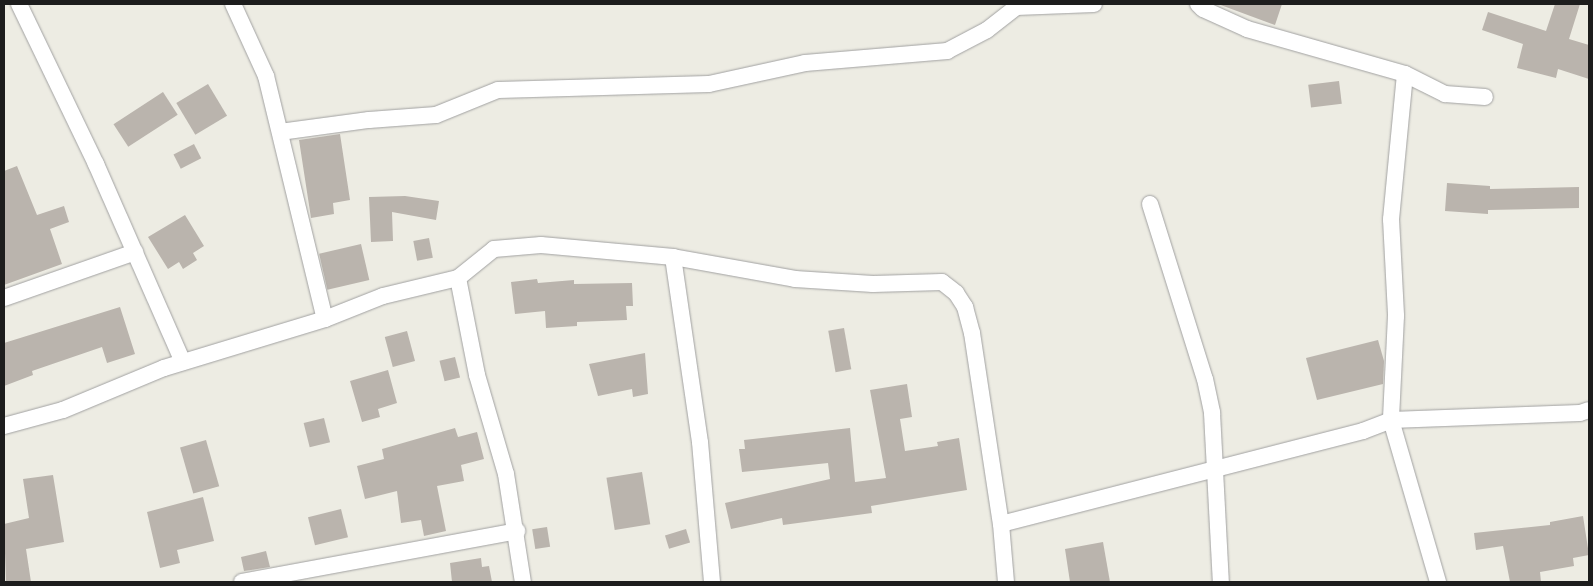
<!DOCTYPE html>
<style>
body{margin:0}
#map{position:relative;width:1593px;height:586px;overflow:hidden;background:#edece3;font-family:"Archivo Narrow",sans-serif}
div>[style]{position:absolute}
[style*='--x']{left:calc(var(--x)*1px);top:calc(var(--y)*1px);width:calc(var(--w)*1px);rotate:calc(var(--a)*1deg)}
.building>*{inset:0;background:#bab4ad;transform-origin:0 0}
.roads{filter:drop-shadow(0 0 1px #a1a1a1) drop-shadow(0 0 1px #a1a1a1)}
.street>*{height:16px;margin:-8px;padding:0 8px;transform-origin:8px;border-radius:8px;background:#fff}
span{translate:-50% -50%;white-space:nowrap;text-align:center;line-height:1.15;-webkit-text-stroke:5px #fff;paint-order:stroke}
.frame{position:absolute;inset:0;border:5px solid #1d1d1d;pointer-events:none}
</style>
<div id="map">
<div class="building">
<i style="clip-path:polygon(1218px 4px,1282px 4px,1275px 25px)"></i>
<i style="clip-path:polygon(1555px 4px,1580px 4px,1569px 39px,1589px 45px,1589px 79px,1558px 69px,1556px 78px,1517px 68px,1523px 44px,1482px 30px,1488px 12px,1546px 31px)"></i>
<i style="left:1339px;top:81px;width:23px;height:31px;rotate:83deg"></i>
<i style="left:208px;top:84px;width:37px;height:37px;rotate:59deg"></i>
<i style="left:163px;top:92px;width:27px;height:59px;rotate:57deg"></i>
<i style="clip-path:polygon(340px 134px,350px 200px,333px 203px,334px 214px,311px 218px,299px 140px)"></i>
<i style="left:194px;top:144px;width:16px;height:23px;rotate:63deg"></i>
<i style="clip-path:polygon(17px 166px,37px 215px,64px 206px,69px 222px,50px 229px,62px 264px,4px 285px,4px 171px)"></i>
<i style="clip-path:polygon(1447px 183px,1490px 186px,1490px 189px,1579px 187px,1579px 208px,1488px 210px,1488px 214px,1445px 211px)"></i>
<i style="clip-path:polygon(405px 196px,439px 201px,436px 220px,392px 212px,393px 241px,371px 242px,369px 197px)"></i>
<i style="clip-path:polygon(185px 215px,204px 246px,193px 253px,197px 260px,183px 269px,179px 262px,168px 269px,148px 237px)"></i>
<i style="left:429px;top:238px;width:20px;height:16px;rotate:79deg"></i>
<i style="left:361px;top:244px;width:37px;height:43px;rotate:77deg"></i>
<i style="clip-path:polygon(537px 279px,538px 283px,574px 280px,574px 284px,632px 283px,633px 306px,626px 306px,627px 320px,577px 322px,577px 326px,546px 328px,545px 311px,515px 314px,511px 282px)"></i>
<i style="clip-path:polygon(120px 307px,135px 354px,107px 363px,102px 347px,32px 371px,33px 375px,4px 386px,4px 343px)"></i>
<i style="left:844px;top:328px;width:42px;height:16px;rotate:80deg"></i>
<i style="left:407px;top:331px;width:31px;height:23px;rotate:75deg"></i>
<i style="clip-path:polygon(1378px 340px,1384px 361px,1383px 384px,1317px 400px,1306px 358px)"></i>
<i style="clip-path:polygon(645px 353px,648px 394px,633px 397px,632px 389px,598px 396px,589px 364px)"></i>
<i style="left:455px;top:357px;width:21px;height:16px;rotate:76deg"></i>
<i style="clip-path:polygon(388px 370px,397px 403px,378px 409px,380px 417px,362px 422px,350px 381px)"></i>
<i style="clip-path:polygon(907px 384px,912px 417px,900px 419px,905px 451px,938px 446px,937px 442px,959px 438px,967px 490px,871px 506px,872px 513px,783px 525px,782px 518px,731px 529px,725px 503px,830px 479px,828px 463px,742px 472px,739px 449px,745px 449px,744px 440px,850px 428px,855px 482px,886px 478px,870px 390px)"></i>
<i style="left:324px;top:418px;width:25px;height:21px;rotate:76deg"></i>
<i style="clip-path:polygon(455px 428px,458px 437px,477px 432px,484px 459px,461px 465px,464px 481px,437px 486px,446px 531px,424px 536px,421px 520px,401px 523px,397px 491px,365px 499px,357px 466px,384px 459px,382px 449px)"></i>
<i style="left:206px;top:440px;width:48px;height:27px;rotate:74deg"></i>
<i style="left:642px;top:472px;width:53px;height:36px;rotate:81deg"></i>
<i style="clip-path:polygon(53px 475px,64px 542px,26px 549px,31px 582px,6px 582px,4px 524px,29px 518px,23px 479px)"></i>
<i style="clip-path:polygon(203px 497px,214px 541px,177px 550px,180px 563px,160px 568px,147px 512px)"></i>
<i style="left:341px;top:509px;width:29px;height:34px;rotate:76deg"></i>
<i style="clip-path:polygon(1583px 516px,1589px 555px,1573px 558px,1574px 566px,1540px 572px,1541px 582px,1510px 582px,1503px 546px,1476px 550px,1474px 533px,1550px 525px,1550px 522px)"></i>
<i style="left:547px;top:527px;width:20px;height:15px;rotate:81deg"></i>
<i style="left:686px;top:529px;width:14px;height:22px;rotate:73deg"></i>
<i style="clip-path:polygon(1103px 542px,1110px 582px,1070px 582px,1065px 549px)"></i>
<i style="clip-path:polygon(266px 551px,270px 567px,244px 571px,241px 557px)"></i>
<i style="clip-path:polygon(481px 558px,482px 567px,489px 566px,492px 582px,452px 582px,450px 563px)"></i>
</div>
<div class="roads">
<div class="street">
<i style="--x:19;--y:4;--w:178;--a:64.3"></i>
<i style="--x:96;--y:164;--w:216;--a:66.3"></i>
<i style="--x:233;--y:4;--w:79;--a:65.4"></i>
<i style="--x:266;--y:76;--w:250;--a:76.4"></i>
<i style="--x:1198;--y:4;--w:7;--a:45"></i>
<i style="--x:1203;--y:9;--w:48;--a:24.4"></i>
<i style="--x:1247;--y:29;--w:164;--a:15.9"></i>
<i style="--x:1405;--y:74;--w:45;--a:26.6"></i>
<i style="--x:1445;--y:94;--w:40;--a:4.3"></i>
<i style="--x:1405;--y:74;--w:146;--a:95.5"></i>
<i style="--x:1391;--y:219;--w:97;--a:87"></i>
<i style="--x:1396;--y:316;--w:104;--a:92.8"></i>
<i style="--x:1391;--y:420;--w:169;--a:73.8"></i>
<i style="--x:280;--y:132;--w:90;--a:-7.7"></i>
<i style="--x:369;--y:120;--w:67;--a:-4.3"></i>
<i style="--x:436;--y:115;--w:67;--a:-22"></i>
<i style="--x:498;--y:90;--w:211;--a:-1.6"></i>
<i style="--x:709;--y:84;--w:98;--a:-12.3"></i>
<i style="--x:805;--y:63;--w:143;--a:-4.8"></i>
<i style="--x:947;--y:51;--w:45;--a:-27.7"></i>
<i style="--x:987;--y:30;--w:37;--a:-38"></i>
<i style="--x:1016;--y:7;--w:78;--a:-2.2"></i>
<i style="--x:1150;--y:204;--w:183;--a:72.6"></i>
<i style="--x:1205;--y:379;--w:35;--a:78"></i>
<i style="--x:1212;--y:413;--w:169;--a:87"></i>
<i style="--x:673;--y:257;--w:187;--a:81.7"></i>
<i style="--x:700;--y:442;--w:141;--a:85.1"></i>
<i style="--x:458;--y:278;--w:99;--a:78.9"></i>
<i style="--x:477;--y:375;--w:103;--a:73.7"></i>
<i style="--x:506;--y:474;--w:109;--a:81.1"></i>
<i style="--x:4;--y:298;--w:139;--a:-19.3"></i>
<i style="--x:4;--y:426;--w:61;--a:-15.2"></i>
<i style="--x:63;--y:410;--w:109;--a:-22.6"></i>
<i style="--x:164;--y:368;--w:168;--a:-16.9"></i>
<i style="--x:325;--y:319;--w:62;--a:-21.6"></i>
<i style="--x:383;--y:296;--w:77;--a:-13.5"></i>
<i style="--x:458;--y:278;--w:46;--a:-38.9"></i>
<i style="--x:494;--y:249;--w:47;--a:-4.9"></i>
<i style="--x:541;--y:245;--w:133;--a:5.2"></i>
<i style="--x:673;--y:257;--w:124;--a:10.2"></i>
<i style="--x:795;--y:279;--w:78;--a:3.7"></i>
<i style="--x:873;--y:284;--w:69;--a:-1.7"></i>
<i style="--x:942;--y:282;--w:18;--a:38"></i>
<i style="--x:956;--y:293;--w:17;--a:57"></i>
<i style="--x:965;--y:307;--w:27;--a:75"></i>
<i style="--x:972;--y:333;--w:193;--a:81.4"></i>
<i style="--x:1001;--y:524;--w:58;--a:85.1"></i>
<i style="--x:1001;--y:524;--w:374;--a:-14.4"></i>
<i style="--x:1363;--y:431;--w:30;--a:-21"></i>
<i style="--x:1391;--y:420;--w:189;--a:-2.1"></i>
<i style="--x:1580;--y:413;--w:9;--a:-18"></i>
<i style="--x:242;--y:582;--w:280;--a:-10.5"></i>
</div>
</div>
<div class="frame"></div>
</div>
